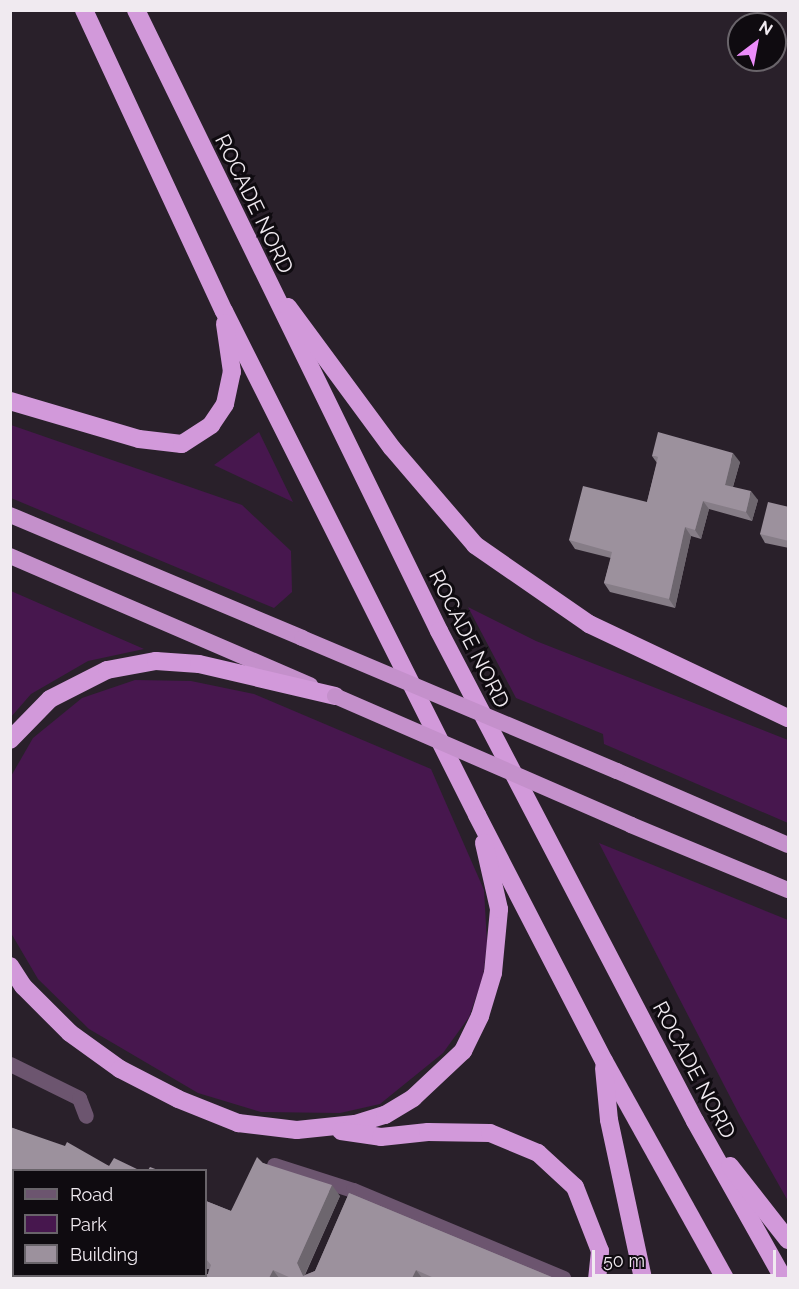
<!DOCTYPE html>
<style>
body{margin:0}
#map{position:relative;width:799px;height:1289px;overflow:hidden;background:#29202a;font-family:Raleway,sans-serif}
div>[style]{position:absolute}
[style*='--x']{left:calc(var(--x)*1px);top:calc(var(--y)*1px);width:calc(var(--w)*1px);rotate:calc(var(--a)*1deg)}
.green>*{inset:0;background:#47174e}
.minor>*{height:15px;margin:-7.5px;padding:0 7.5px;transform-origin:7.5px;border-radius:7.5px;background:#6c556f}
.trunk>*{height:16px;margin:-8px;padding:0 8px;transform-origin:8px;border-radius:8px;background:#c490cb}
.motorway>*{height:18px;margin:-9px;padding:0 9px;transform-origin:9px;border-radius:9px;background:#d299da}
.trunk-bridge>*{height:16px;margin:-8px;padding:0 8px;transform-origin:8px;border-radius:8px;background:#c490cb}
.wall>*{inset:0;background:#867d87}
.shaded-wall>*{inset:0;background:#6d666e}
.building>*{inset:0;background:#9c919d}
span{translate:-50% -50%;white-space:nowrap;text-align:center;line-height:1.15;-webkit-text-stroke:6px #0f0b10;paint-order:stroke}
.street-label{font-size:21px;color:#f0eaf0}
.frame{position:absolute;inset:0;border:12px solid #f0eaf0;pointer-events:none}
.legend{position:absolute;left:12px;top:1169px;width:195px;height:108px;box-sizing:border-box;background:#0f0b10;border:2px solid #69646a;margin:0;padding:8px 10px;list-style:none;font-size:18px;color:#f0eaf0}
.legend li{display:flex;align-items:center;gap:12px;height:30px}
.legend b{width:30px;border:2px solid #69646a}
.north{position:absolute;left:727px;top:12px;width:60px;height:60px;box-sizing:border-box;background:#0f0b10;border:2px solid #69646a;border-radius:50%;rotate:32deg;font-size:16px;font-weight:700;line-height:24px;text-align:center;color:#f0eaf0}
.north::after{content:'';display:block;margin:auto;width:21px;height:27px;background:#ec8cfa;clip-path:polygon(50% 0,100% 100%,50% 72%,0 100%)}
.scale{position:absolute;left:592px;top:1250px;width:184px;height:27px;box-sizing:border-box;border:3px solid #f0eaf0;border-top:0;padding-left:8px;font-size:18px;line-height:21px;white-space:nowrap;color:#f0eaf0;-webkit-text-stroke:4px #0f0b10;paint-order:stroke}
</style>
<div id="map">
<div class="green">
<i style="clip-path:polygon(11px 425px,242px 505px,291px 551px,292px 592px,274px 608px,11px 498px)"></i>
<i style="clip-path:polygon(259px 432px,293px 502px,214px 465px)"></i>
<i style="clip-path:polygon(11px 591px,144px 649px,88px 661px,31px 694px,11px 717px)"></i>
<i style="clip-path:polygon(468px 607px,536px 641px,788px 740px,788px 823px,604px 744px,603px 734px,516px 698px)"></i>
<i style="clip-path:polygon(135px 680px,191px 681px,254px 694px,431px 769px,484px 890px,487px 943px,483px 977px,469px 1017px,443px 1053px,380px 1104px,340px 1113px,261px 1112px,198px 1093px,89px 1029px,38px 979px,11px 933px,10px 778px,33px 738px,82px 698px)"></i>
<i style="clip-path:polygon(599px 843px,788px 920px,788px 1201px,740px 1116px)"></i>
</div>
<div class="minor">
<i style="--x:10;--y:1064;--w:77;--a:26.2"></i>
<i style="--x:79;--y:1098;--w:19;--a:69"></i>
<i style="--x:274;--y:1165;--w:83;--a:17.6"></i>
<i style="--x:353;--y:1190;--w:228;--a:22.7"></i>
<i style="--x:10;--y:1206;--w:4;--a:14"></i>
<i style="--x:76;--y:1278;--w:2;--a:-63"></i>
</div>
<div class="trunk">
<i style="--x:10;--y:515;--w:317;--a:22.8"></i>
<i style="--x:10;--y:556;--w:327;--a:23.3"></i>
<i style="--x:617;--y:771;--w:186;--a:23.4"></i>
<i style="--x:631;--y:825;--w:170;--a:22.5"></i>
</div>
<div class="motorway">
<i style="--x:84;--y:10;--w:332;--a:65.1"></i>
<i style="--x:224;--y:311;--w:564;--a:63.34"></i>
<i style="--x:477;--y:815;--w:277;--a:62.7"></i>
<i style="--x:604;--y:1061;--w:248;--a:60.9"></i>
<i style="--x:136;--y:10;--w:691;--a:63.99"></i>
<i style="--x:439;--y:631;--w:553;--a:62.42"></i>
<i style="--x:695;--y:1121;--w:180;--a:60.7"></i>
<i style="--x:288;--y:307;--w:175;--a:53.6"></i>
<i style="--x:392;--y:448;--w:128;--a:49.4"></i>
<i style="--x:475;--y:545;--w:139;--a:34.7"></i>
<i style="--x:589;--y:624;--w:220;--a:25.3"></i>
<i style="--x:10;--y:401;--w:134;--a:16.4"></i>
<i style="--x:139;--y:439;--w:43;--a:6.6"></i>
<i style="--x:182;--y:444;--w:35;--a:-33"></i>
<i style="--x:211;--y:425;--w:25;--a:-56"></i>
<i style="--x:225;--y:404;--w:33;--a:-78"></i>
<i style="--x:232;--y:372;--w:49;--a:-98.3"></i>
<i style="--x:10;--y:740;--w:57;--a:-45.7"></i>
<i style="--x:50;--y:699;--w:64;--a:-27"></i>
<i style="--x:107;--y:670;--w:50;--a:-10.4"></i>
<i style="--x:156;--y:661;--w:43;--a:4"></i>
<i style="--x:199;--y:664;--w:140;--a:13.2"></i>
<i style="--x:10;--y:966;--w:24;--a:57"></i>
<i style="--x:23;--y:986;--w:66;--a:45"></i>
<i style="--x:70;--y:1033;--w:62;--a:35.8"></i>
<i style="--x:120;--y:1069;--w:65;--a:27.3"></i>
<i style="--x:178;--y:1099;--w:65;--a:21.8"></i>
<i style="--x:238;--y:1123;--w:59;--a:6.8"></i>
<i style="--x:297;--y:1130;--w:58;--a:-5.9"></i>
<i style="--x:355;--y:1124;--w:31;--a:-17"></i>
<i style="--x:385;--y:1115;--w:33;--a:-31"></i>
<i style="--x:413;--y:1098;--w:69;--a:-43.2"></i>
<i style="--x:463;--y:1051;--w:39;--a:-64"></i>
<i style="--x:480;--y:1016;--w:45;--a:-73.2"></i>
<i style="--x:493;--y:973;--w:64;--a:-84.6"></i>
<i style="--x:499;--y:909;--w:68;--a:-102.8"></i>
<i style="--x:604;--y:1068;--w:52;--a:84.5"></i>
<i style="--x:609;--y:1120;--w:162;--a:77.9"></i>
<i style="--x:341;--y:1131;--w:40;--a:8.5"></i>
<i style="--x:381;--y:1137;--w:47;--a:-6.1"></i>
<i style="--x:428;--y:1132;--w:62;--a:0.9"></i>
<i style="--x:490;--y:1133;--w:52;--a:22.6"></i>
<i style="--x:538;--y:1153;--w:50;--a:42.6"></i>
<i style="--x:575;--y:1187;--w:69;--a:68.7"></i>
<i style="--x:600;--y:1251;--w:27;--a:96"></i>
<i style="--x:730;--y:1166;--w:94;--a:51.9"></i>
</div>
<div class="trunk-bridge">
<i style="--x:302;--y:638;--w:342;--a:22.9"></i>
<i style="--x:335;--y:696;--w:323;--a:23.5"></i>
</div>
<div class="wall">
<i style="clip-path:polygon(652px 456px,740px 462px,733px 487px,758px 500px,752px 521px,709px 509px,701px 539px,691px 536px,675px 608px,610px 592px,604px 583px,611px 558px,575px 549px,569px 540px,647px 502px,657px 463px)"></i>
<i style="clip-path:polygon(789px 507px,789px 548px,765px 543px,760px 534px)"></i>
<i style="clip-path:polygon(10px 1127px,109px 1166px,14px 1170px,14px 1198px,10px 1197px)"></i>
<i style="clip-path:polygon(263px 1163px,340px 1196px,305px 1275px,315px 1271px,349px 1193px,554px 1278px,87px 1278px,199px 1276px,208px 1274px,209px 1269px,206px 1269px,206px 1201px,231px 1211px)"></i>
</div>
<div class="shaded-wall">
<i style="clip-path:polygon(733px 453px,740px 462px,731px 493px,725px 485px)"></i>
<i style="clip-path:polygon(751px 491px,758px 500px,752px 521px,746px 512px)"></i>
<i style="clip-path:polygon(703px 501px,709px 509px,701px 539px,695px 530px)"></i>
<i style="clip-path:polygon(685px 527px,691px 536px,675px 608px,669px 599px)"></i>
<i style="clip-path:polygon(332px 1185px,340px 1196px,305px 1274px,307px 1278px,303px 1276px,297px 1263px)"></i>
<i style="clip-path:polygon(273px 1270px,279px 1278px,269px 1278px)"></i>
<i style="clip-path:polygon(416px 1270px,422px 1278px,412px 1278px)"></i>
</div>
<div class="building">
<i style="clip-path:polygon(658px 432px,733px 453px,725px 485px,751px 491px,746px 512px,703px 501px,695px 530px,685px 527px,669px 599px,604px 583px,612px 552px,569px 540px,583px 486px,647px 502px,658px 457px,652px 456px)"></i>
<i style="clip-path:polygon(768px 502px,789px 507px,789px 541px,760px 534px)"></i>
<i style="clip-path:polygon(10px 1127px,65px 1146px,67px 1142px,109px 1166px,114px 1158px,139px 1170px,14px 1170px,14px 1184px,10px 1187px)"></i>
<i style="clip-path:polygon(257px 1157px,263px 1163px,332px 1185px,297px 1263px,303px 1276px,315px 1271px,349px 1193px,554px 1278px,434px 1278px,416px 1270px,412px 1278px,291px 1278px,273px 1270px,269px 1278px,87px 1278px,89px 1275px,197px 1275px,199px 1276px,208px 1274px,211px 1265px,206px 1259px,206px 1201px,231px 1211px)"></i>
<i style="clip-path:polygon(150px 1167px,158px 1170px,148px 1170px)"></i>
</div>
<div class="street-label">
<span style="left:254px;top:204px;rotate:64deg">ROCADE NORD</span>
<span style="left:469px;top:639px;rotate:63deg">ROCADE NORD</span>
<span style="left:694px;top:1070px;rotate:62deg">ROCADE NORD</span>
</div>
<div class="frame"></div>
<ul class="legend">
<li><b style="height:8px;background:#6c556f"></b>Road</li>
<li><b style="height:16px;background:#47174e"></b>Park</li>
<li><b style="height:16px;background:#9c919d"></b>Building</li>
</ul>
<div class="north">N</div>
<div class="scale">50 m</div>
</div>
